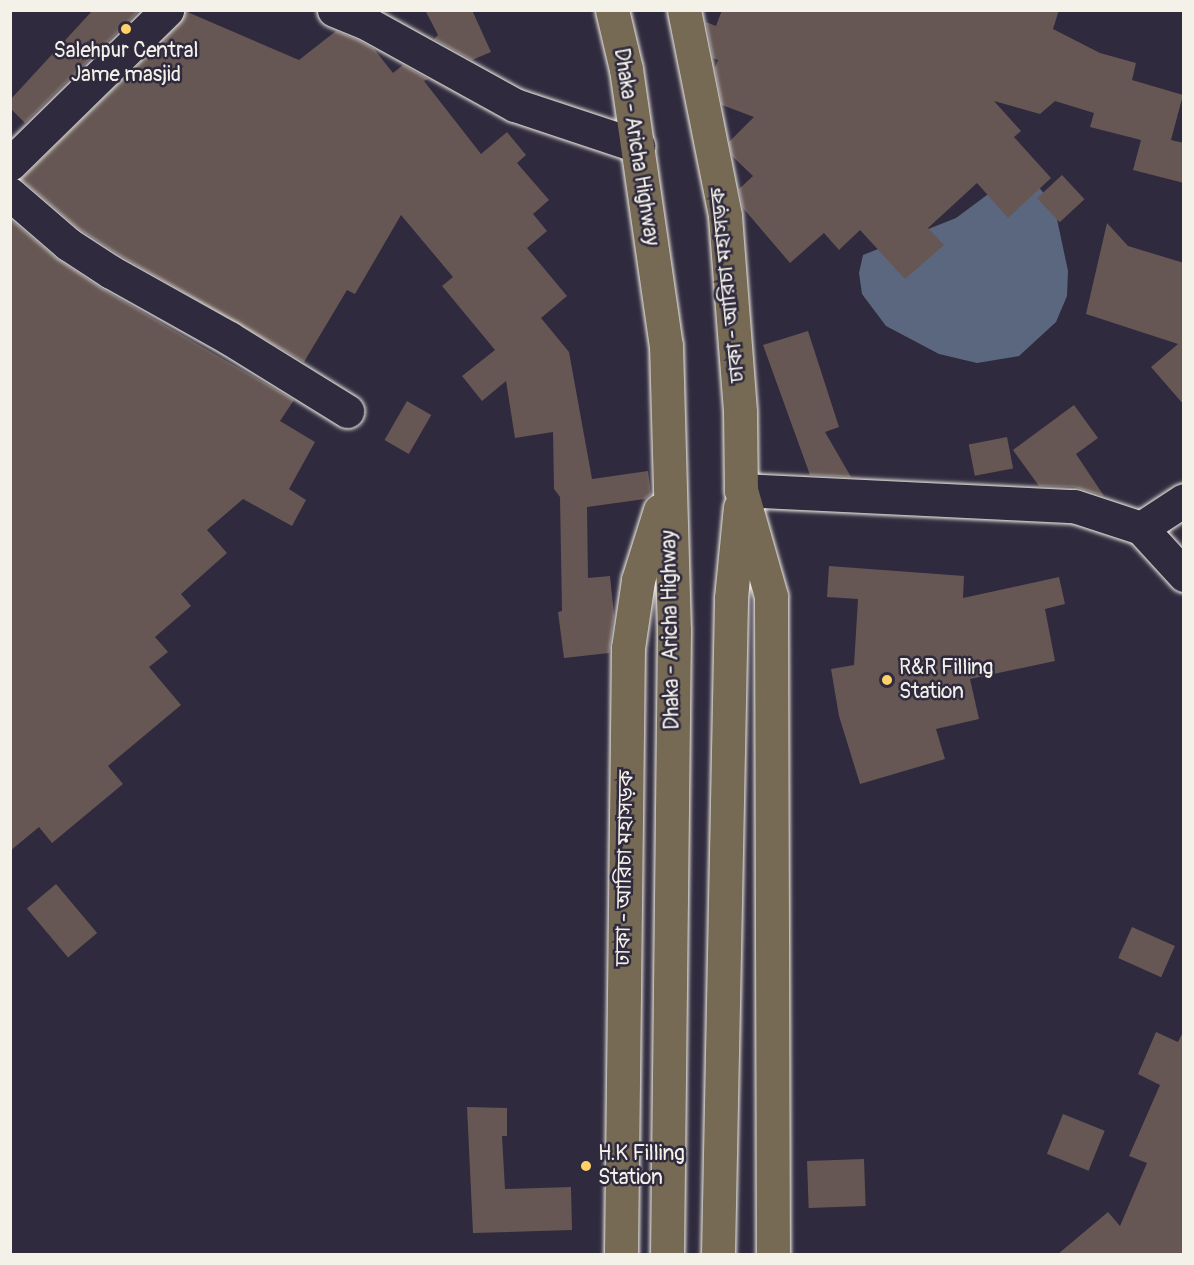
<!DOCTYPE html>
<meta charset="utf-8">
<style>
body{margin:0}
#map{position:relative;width:1194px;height:1265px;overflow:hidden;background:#2f2a3d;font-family:Pangolin,"Noto Sans Bengali",sans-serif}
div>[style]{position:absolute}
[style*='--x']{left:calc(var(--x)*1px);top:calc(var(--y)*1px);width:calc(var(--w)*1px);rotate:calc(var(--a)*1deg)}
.water>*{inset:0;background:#5b677e}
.building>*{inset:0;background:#665754;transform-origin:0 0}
.roads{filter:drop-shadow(0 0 2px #f4f1e8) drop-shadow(0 0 2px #f4f1e8)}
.street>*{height:33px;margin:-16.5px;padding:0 16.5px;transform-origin:16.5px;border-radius:16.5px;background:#2f2a3d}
.highway>*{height:33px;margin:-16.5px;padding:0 16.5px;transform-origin:16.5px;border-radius:16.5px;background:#766a55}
.dots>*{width:16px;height:16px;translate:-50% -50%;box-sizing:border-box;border:3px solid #2f2a3d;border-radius:50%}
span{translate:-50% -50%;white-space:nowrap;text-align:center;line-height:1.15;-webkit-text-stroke:5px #2f2a3d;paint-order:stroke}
.poi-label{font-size:21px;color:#f4f1e8}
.left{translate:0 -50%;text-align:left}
.street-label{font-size:21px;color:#f4f1e8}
.frame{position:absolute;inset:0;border:12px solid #f4f1e8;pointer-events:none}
</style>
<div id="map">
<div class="water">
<i style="clip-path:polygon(1036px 184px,1054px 205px,1068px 271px,1067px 296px,1056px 322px,1019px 356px,977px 363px,939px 354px,886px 326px,862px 294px,859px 273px,863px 255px,956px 218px,991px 192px)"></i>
</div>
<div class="building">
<i style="clip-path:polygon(93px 10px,140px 10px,25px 123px,10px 108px,10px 100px)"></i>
<i style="clip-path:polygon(425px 10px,472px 10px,491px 52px,472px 60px,434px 39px,438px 35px)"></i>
<i style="clip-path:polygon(722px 10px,1059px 10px,1053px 29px,1100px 53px,1136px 63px,1132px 80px,1183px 95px,1171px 140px,1184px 143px,1184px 183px,1133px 170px,1141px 140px,1090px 127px,1094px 113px,1055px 101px,1040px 114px,994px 101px,1021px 131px,1014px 137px,1051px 178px,1008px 218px,977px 183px,928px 228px,944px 245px,905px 279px,860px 230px,839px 250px,824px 233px,790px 263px,743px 208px,739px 189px,753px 176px,732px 156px,729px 142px,754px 117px,722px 105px,715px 68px,718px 60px,713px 58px,706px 22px,716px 26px)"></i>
<i style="clip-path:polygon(185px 11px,299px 60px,336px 31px,360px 41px,374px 49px,393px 73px,403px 65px,428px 79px,424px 81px,481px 154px,507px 132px,526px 155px,517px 163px,549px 200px,533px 214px,547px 231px,527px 248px,567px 296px,541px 318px,569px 352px,592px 479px,648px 471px,651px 494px,645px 499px,587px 507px,588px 578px,610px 576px,614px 615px,609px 653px,564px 658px,558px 612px,562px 611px,560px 497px,554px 489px,553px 432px,515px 438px,506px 381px,482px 401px,462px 376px,495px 350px,442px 286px,453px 277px,401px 215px,355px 294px,347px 290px,304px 362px,121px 256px,79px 229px,21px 179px,180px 23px)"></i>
<i style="left:1062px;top:175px;width:33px;height:34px;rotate:47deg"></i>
<i style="clip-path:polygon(10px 219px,56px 258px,101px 288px,294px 400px,280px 421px,315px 442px,289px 489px,306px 500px,292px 526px,243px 499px,207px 530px,227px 553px,181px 594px,191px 606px,155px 637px,168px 652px,149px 667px,181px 705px,108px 766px,123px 784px,52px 843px,39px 827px,10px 851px)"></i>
<i style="clip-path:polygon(1107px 223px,1128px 246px,1184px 263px,1184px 405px,1151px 367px,1178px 344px,1086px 314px)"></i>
<i style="clip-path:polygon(808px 331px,839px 427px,825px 432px,851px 477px,810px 475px,763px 345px)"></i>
<i style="left:407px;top:401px;width:28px;height:45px;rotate:30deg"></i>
<i style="clip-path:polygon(1074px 405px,1098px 438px,1076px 454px,1104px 496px,1075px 487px,1039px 486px,1013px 450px)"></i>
<i style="left:1007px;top:437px;width:32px;height:39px;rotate:79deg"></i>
<i style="clip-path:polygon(829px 566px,964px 576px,963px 598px,1059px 577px,1065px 604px,1045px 609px,1055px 661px,970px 679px,979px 719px,936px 729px,945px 759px,860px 784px,839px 716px,831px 669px,854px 665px,858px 599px,827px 597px)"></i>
<i style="left:56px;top:884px;width:64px;height:38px;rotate:50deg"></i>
<i style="left:1132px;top:927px;width:47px;height:34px;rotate:24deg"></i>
<i style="clip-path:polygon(1184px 1030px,1184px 1254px,1058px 1254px,1108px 1212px,1120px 1226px,1147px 1163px,1129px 1156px,1160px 1085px,1138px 1074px,1156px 1032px,1178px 1042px)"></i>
<i style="clip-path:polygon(467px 1107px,507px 1108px,507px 1136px,502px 1136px,505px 1189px,571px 1187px,572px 1230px,473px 1233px)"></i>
<i style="left:1063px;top:1114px;width:45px;height:43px;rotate:22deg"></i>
<i style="left:864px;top:1159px;width:47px;height:57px;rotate:88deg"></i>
</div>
<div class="roads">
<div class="street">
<i style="--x:334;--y:10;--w:37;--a:22"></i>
<i style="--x:368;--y:24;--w:168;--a:28.9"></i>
<i style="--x:515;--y:105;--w:130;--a:18.4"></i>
<i style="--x:10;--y:164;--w:220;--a:-44.4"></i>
<i style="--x:10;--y:194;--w:77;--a:40.8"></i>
<i style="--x:68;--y:244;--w:51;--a:33.1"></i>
<i style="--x:111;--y:272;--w:135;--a:29.2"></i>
<i style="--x:229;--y:338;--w:139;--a:31.7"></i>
<i style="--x:741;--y:490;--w:333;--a:2.8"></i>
<i style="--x:1074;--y:506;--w:71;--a:18.2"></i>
<i style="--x:1141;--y:528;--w:51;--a:-33.1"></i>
<i style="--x:1141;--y:528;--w:64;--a:47.5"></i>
</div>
<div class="highway">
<i style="--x:612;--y:10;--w:61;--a:76.7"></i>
<i style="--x:626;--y:69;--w:279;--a:81.8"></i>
<i style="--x:666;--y:345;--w:285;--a:88.4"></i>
<i style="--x:674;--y:630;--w:624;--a:90.64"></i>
<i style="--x:684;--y:10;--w:210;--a:78.7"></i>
<i style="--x:725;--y:216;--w:197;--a:85.6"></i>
<i style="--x:740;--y:412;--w:78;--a:89.3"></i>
<i style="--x:741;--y:490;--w:110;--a:74.2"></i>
<i style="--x:771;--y:596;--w:658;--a:89.83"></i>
<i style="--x:621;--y:1254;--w:606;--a:-89.34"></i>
<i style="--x:628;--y:648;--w:69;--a:-81.6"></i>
<i style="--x:638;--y:580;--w:73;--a:-72.6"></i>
<i style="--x:718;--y:1254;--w:656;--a:-88.86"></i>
<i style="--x:731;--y:598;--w:91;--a:-84.4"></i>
</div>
</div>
<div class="dots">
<i style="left:126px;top:29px;background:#ffd166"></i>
<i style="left:887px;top:680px;background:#ffd166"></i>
<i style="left:586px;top:1166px;background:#ffd166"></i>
</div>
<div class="poi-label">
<span style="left:126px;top:63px">Salehpur Central<br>Jame masjid</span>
<span class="left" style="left:899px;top:680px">R&amp;R Filling<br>Station</span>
<span class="left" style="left:598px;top:1166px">H.K Filling<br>Station</span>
</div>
<div class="street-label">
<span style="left:636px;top:147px;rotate:81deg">Dhaka - Aricha Highway</span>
<span style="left:728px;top:285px;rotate:-96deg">ঢাকা - আরিচা মহাসড়ক</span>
<span style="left:671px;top:630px;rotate:-91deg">Dhaka - Aricha Highway</span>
<span style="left:625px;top:868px;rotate:-89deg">ঢাকা - আরিচা মহাসড়ক</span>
</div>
<div class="frame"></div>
</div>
